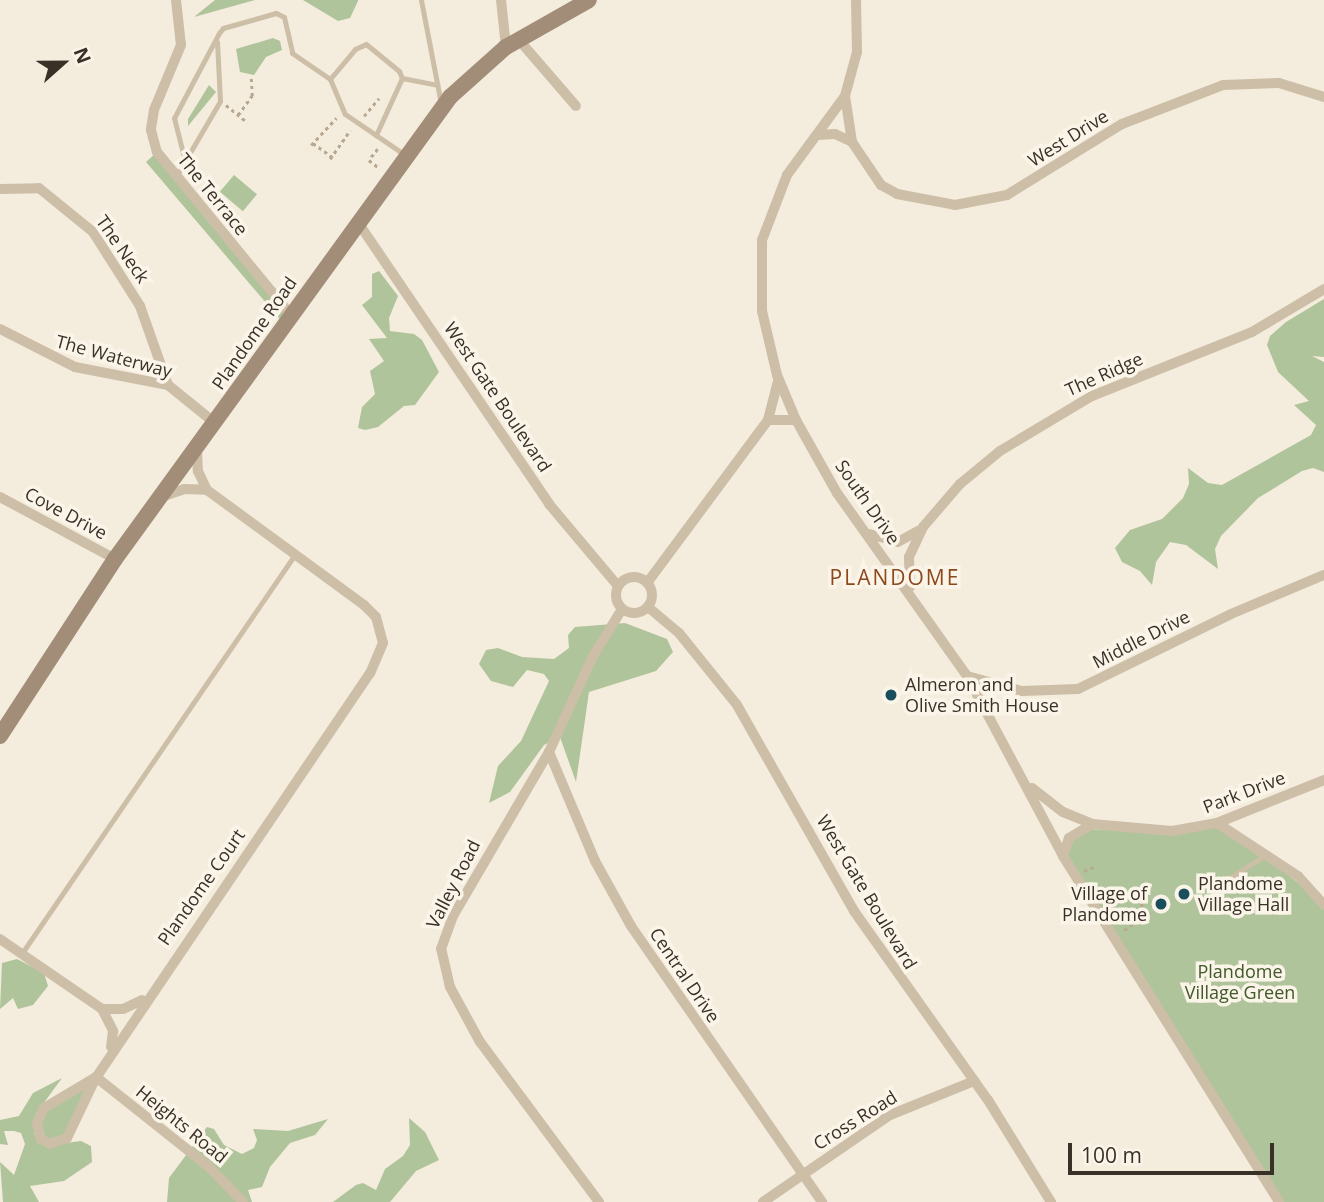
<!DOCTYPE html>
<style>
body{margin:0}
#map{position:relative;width:1324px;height:1202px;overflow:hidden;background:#f4ecdc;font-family:"Open Sans",sans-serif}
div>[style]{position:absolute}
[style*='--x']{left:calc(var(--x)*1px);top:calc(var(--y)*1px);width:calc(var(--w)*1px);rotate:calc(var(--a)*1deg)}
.green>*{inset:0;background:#b0c49b;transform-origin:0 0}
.path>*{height:2.5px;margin-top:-1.25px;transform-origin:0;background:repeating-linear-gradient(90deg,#b9a891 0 3.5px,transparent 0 7px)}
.service>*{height:5px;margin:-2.5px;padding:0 2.5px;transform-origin:2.5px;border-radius:2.5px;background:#cdbea7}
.minor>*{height:10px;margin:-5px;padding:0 5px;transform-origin:5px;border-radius:5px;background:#cdbea7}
.minor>.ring{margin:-5px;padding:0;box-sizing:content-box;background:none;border:10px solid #cdbea7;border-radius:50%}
.secondary>*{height:16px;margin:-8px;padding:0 8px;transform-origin:8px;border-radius:8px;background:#a18d78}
.dots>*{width:19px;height:19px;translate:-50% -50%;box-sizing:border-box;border:4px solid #fbf5e9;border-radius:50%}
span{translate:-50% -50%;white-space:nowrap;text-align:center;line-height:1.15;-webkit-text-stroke:7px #fbf5e9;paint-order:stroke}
.street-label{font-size:18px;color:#393028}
.poi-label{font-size:18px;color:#393028}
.left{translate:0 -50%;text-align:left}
.right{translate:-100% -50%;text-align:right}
.park-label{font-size:18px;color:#40592a}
.quarter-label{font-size:21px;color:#8d481c;letter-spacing:2px}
.north{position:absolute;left:28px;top:28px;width:70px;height:70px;-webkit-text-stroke:5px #fbf5e9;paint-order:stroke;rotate:69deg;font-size:19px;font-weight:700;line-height:28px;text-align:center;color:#393028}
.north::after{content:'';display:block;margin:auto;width:24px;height:32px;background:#393028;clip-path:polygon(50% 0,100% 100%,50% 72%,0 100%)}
.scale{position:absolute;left:1068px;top:1143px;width:206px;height:32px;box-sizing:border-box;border:4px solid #393028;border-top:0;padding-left:9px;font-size:21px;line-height:24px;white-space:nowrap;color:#393028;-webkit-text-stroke:5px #fbf5e9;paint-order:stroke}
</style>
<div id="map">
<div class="green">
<i style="clip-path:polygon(215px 0,255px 0,194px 17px)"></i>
<i style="clip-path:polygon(303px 0,358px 0,358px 1px,350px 18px,338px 21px)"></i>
<i style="clip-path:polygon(273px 38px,280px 41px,282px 50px,266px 57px,254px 75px,240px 72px,236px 49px)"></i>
<i style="clip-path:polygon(209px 85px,216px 92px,188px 126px,188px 119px)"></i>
<i style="clip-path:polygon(157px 152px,290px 314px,284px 324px,146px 162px)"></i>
<i style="left:234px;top:175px;width:30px;height:22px;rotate:40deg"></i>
<i style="clip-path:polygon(379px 271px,398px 296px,389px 318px,390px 331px,414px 334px,422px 340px,439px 372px,415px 405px,404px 406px,378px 427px,365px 430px,358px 428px,362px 407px,375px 394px,370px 371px,384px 361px,369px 339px,387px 338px,362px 305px,372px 297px,372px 274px)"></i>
<i style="clip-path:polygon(1324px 299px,1324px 357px,1312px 356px,1324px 362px,1324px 472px,1313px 468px,1302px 471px,1258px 498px,1221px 536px,1215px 549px,1218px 569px,1186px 545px,1170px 542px,1156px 562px,1152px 585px,1140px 571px,1122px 562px,1115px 548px,1130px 530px,1162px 519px,1183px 498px,1189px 484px,1188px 468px,1208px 483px,1222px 485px,1311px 435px,1316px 425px,1294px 405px,1309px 401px,1278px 372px,1267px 345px,1270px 336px,1286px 322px)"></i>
<i style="clip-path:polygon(625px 623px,667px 639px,673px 652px,656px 671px,589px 692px,576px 782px,560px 737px,544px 745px,510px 792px,489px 803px,498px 766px,521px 741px,549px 681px,544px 674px,527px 670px,513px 687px,491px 681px,479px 664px,486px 650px,498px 648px,522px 657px,554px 659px,569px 648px,568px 635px,575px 627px)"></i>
<i style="clip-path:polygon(1217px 823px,1246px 839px,1324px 905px,1324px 1202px,1279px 1202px,1063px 856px,1081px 829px,1152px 831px)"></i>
<i style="clip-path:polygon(17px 959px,44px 973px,48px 986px,33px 1005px,18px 1009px,13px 998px,0 1009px,2px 963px)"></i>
<i style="clip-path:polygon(62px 1078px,35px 1115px,34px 1133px,43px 1146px,81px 1141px,91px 1146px,92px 1162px,64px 1181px,30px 1186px,39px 1202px,3px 1202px,0 1162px,14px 1175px,25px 1144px,21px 1133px,14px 1131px,4px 1131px,8px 1145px,0 1144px,0 1120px,19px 1116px,33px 1093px)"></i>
<i style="clip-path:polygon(87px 1082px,71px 1133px,50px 1144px,37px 1123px,40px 1113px)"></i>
<i style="clip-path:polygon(409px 1118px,425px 1132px,439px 1160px,416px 1171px,390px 1202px,333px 1202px,356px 1185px,363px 1183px,376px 1190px,385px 1169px,403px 1156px,410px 1145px)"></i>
<i style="clip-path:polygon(328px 1119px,315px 1135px,290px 1143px,270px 1167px,262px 1187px,248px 1190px,252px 1202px,167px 1202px,169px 1178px,207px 1127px,214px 1129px,224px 1145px,242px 1154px,254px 1148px,257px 1140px,253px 1129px,288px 1131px)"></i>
</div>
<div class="path">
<i style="--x:226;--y:105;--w:28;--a:39"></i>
<i style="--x:238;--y:115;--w:24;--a:-54"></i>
<i style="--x:252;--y:96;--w:20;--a:-93"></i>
<i style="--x:364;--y:116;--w:23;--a:-50"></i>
<i style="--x:313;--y:143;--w:24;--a:36"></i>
<i style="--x:311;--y:145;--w:37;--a:-47"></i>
<i style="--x:378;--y:149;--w:14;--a:129"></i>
<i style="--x:369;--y:160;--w:11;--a:38"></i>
<i style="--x:330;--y:159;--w:35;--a:-55"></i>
<i style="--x:1084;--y:871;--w:11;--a:-22"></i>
<i style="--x:1137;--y:898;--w:19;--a:55"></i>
<i style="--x:1124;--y:930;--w:32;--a:-34"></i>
</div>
<div class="service">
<i style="--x:421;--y:0;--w:106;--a:79.1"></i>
<i style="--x:402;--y:78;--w:36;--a:11"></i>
<i style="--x:330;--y:79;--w:38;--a:67"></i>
<i style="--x:345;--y:114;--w:73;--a:34.3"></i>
<i style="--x:185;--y:161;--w:69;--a:-59.7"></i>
<i style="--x:220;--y:101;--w:59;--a:-92.9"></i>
<i style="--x:177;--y:175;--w:16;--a:-60"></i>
<i style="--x:185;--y:161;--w:44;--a:-104.3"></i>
<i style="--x:174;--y:118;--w:96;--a:-62.1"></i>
<i style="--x:219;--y:33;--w:6;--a:-51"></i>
<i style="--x:223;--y:28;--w:55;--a:-15.8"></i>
<i style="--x:276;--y:13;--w:9;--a:27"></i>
<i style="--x:284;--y:17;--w:37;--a:77"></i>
<i style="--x:292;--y:53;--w:46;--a:34.4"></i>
<i style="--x:330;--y:79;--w:39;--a:-50"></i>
<i style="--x:355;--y:49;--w:12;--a:-24"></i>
<i style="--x:366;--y:44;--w:43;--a:39.3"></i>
<i style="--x:399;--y:71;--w:8;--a:67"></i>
<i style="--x:402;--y:78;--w:63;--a:114.5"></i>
<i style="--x:1217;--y:886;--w:57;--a:-32.9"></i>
<i style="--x:22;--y:953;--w:483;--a:-55.6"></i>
</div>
<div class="minor">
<i style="--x:176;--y:0;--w:45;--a:83.7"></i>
<i style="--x:181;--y:45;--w:70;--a:112.6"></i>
<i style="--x:154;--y:110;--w:20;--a:99"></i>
<i style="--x:151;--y:130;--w:23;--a:75"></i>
<i style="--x:157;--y:152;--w:210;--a:50.6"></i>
<i style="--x:501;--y:0;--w:47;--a:83.9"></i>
<i style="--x:856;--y:0;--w:52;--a:88.9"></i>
<i style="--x:857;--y:52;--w:46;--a:105.3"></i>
<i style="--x:845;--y:96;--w:98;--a:126.3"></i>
<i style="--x:787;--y:175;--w:70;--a:111"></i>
<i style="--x:762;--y:240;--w:71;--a:90"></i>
<i style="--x:762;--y:311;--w:66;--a:76.8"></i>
<i style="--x:777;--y:375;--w:49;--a:67.1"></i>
<i style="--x:796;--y:420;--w:84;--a:60.7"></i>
<i style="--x:837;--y:493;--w:224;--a:54.6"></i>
<i style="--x:967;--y:676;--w:204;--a:61.9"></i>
<i style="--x:1063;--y:856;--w:408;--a:58"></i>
<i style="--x:519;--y:40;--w:87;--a:49.2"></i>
<i style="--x:845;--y:96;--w:47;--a:81.3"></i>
<i style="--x:852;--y:142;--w:52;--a:56"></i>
<i style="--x:881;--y:185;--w:18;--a:29"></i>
<i style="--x:897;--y:194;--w:59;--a:10.7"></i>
<i style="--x:955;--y:205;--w:53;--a:-10.9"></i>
<i style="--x:1007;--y:195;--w:135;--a:-31.7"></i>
<i style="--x:1122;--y:124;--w:108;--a:-21.1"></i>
<i style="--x:1223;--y:85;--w:56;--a:-2"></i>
<i style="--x:1279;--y:83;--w:47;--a:17.3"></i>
<i style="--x:817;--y:135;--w:18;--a:-3"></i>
<i style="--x:835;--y:134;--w:19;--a:25"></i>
<i style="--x:0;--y:189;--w:39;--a:-1"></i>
<i style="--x:39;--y:188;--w:70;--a:39.2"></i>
<i style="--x:93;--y:232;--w:88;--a:57.6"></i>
<i style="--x:140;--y:306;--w:84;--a:70.5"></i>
<i style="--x:357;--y:221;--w:342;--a:55.8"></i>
<i style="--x:549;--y:504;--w:107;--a:49.9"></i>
<i style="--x:0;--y:329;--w:84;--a:26.9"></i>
<i style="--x:75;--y:367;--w:95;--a:11"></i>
<i style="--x:168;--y:385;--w:60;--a:39"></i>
<i style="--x:768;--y:420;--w:28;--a:0"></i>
<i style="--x:197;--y:448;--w:23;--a:88"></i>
<i style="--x:198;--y:471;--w:21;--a:65"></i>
<i style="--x:164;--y:496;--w:21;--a:-19"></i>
<i style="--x:184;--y:489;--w:23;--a:2"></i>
<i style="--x:207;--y:490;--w:195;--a:36.2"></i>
<i style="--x:364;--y:605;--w:17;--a:45"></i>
<i style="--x:376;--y:617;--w:27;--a:75"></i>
<i style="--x:383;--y:643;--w:33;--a:113"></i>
<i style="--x:370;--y:673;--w:488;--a:124.1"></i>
<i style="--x:96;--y:1077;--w:143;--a:38.5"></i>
<i style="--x:208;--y:1166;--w:50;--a:45.8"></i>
<i style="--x:0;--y:497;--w:131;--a:28.3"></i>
<i style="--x:869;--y:534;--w:30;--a:15"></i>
<i style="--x:898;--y:542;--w:23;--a:-29"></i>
<i class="ring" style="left:616px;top:577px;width:26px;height:26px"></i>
<i style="--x:647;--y:583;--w:203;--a:-53.4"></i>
<i style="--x:768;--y:420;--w:40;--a:-75.6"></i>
<i style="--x:910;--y:587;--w:30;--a:-92"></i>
<i style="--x:909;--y:557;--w:33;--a:-65"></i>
<i style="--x:923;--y:527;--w:57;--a:-49.3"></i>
<i style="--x:960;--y:484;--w:52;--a:-39.5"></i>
<i style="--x:1000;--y:451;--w:107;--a:-30.9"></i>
<i style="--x:1092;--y:396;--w:172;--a:-21.8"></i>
<i style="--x:1252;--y:332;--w:84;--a:-30.8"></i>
<i style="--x:648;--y:607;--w:40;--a:40"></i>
<i style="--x:679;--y:633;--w:92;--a:51.1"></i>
<i style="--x:737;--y:705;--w:237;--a:60.4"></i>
<i style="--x:854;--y:911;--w:232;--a:54.7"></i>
<i style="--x:988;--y:1100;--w:120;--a:58.3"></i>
<i style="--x:967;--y:676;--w:57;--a:15.3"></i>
<i style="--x:1022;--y:691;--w:56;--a:-2"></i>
<i style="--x:1078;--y:689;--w:170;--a:-26.1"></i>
<i style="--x:1231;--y:614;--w:101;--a:-22.8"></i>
<i style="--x:549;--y:752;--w:118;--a:67.1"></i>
<i style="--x:595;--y:861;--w:74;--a:61"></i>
<i style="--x:631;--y:926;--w:336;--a:55.3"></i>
<i style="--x:1032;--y:788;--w:39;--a:38"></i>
<i style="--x:1063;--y:812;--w:31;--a:22"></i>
<i style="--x:1092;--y:824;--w:80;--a:5"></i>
<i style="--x:1172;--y:831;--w:46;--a:-10.1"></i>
<i style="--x:1217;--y:823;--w:115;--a:-21.9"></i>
<i style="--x:1217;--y:823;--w:97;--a:33.2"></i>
<i style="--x:1298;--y:876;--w:39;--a:48"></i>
<i style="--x:1063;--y:856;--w:19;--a:-72"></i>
<i style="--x:1069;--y:838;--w:27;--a:-31"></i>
<i style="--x:0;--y:939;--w:124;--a:34.5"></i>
<i style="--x:102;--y:1009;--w:25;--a:63"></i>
<i style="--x:113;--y:1031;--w:16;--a:97"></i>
<i style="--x:102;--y:1009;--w:21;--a:0"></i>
<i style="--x:123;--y:1009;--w:21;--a:-25"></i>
<i style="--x:96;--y:1077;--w:68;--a:115.4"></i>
<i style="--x:67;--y:1138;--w:18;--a:161"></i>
<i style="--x:50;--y:1144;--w:10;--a:-151"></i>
<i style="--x:41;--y:1139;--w:16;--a:-104"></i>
<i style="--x:37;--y:1123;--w:17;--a:-65"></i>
<i style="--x:44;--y:1108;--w:61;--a:-30.8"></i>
<i style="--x:599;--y:1202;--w:199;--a:-126.6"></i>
<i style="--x:480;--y:1042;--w:63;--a:-118.6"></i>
<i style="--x:450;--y:987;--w:39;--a:-103"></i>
<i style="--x:441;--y:949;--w:35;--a:-70"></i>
<i style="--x:453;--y:916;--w:190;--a:-59.7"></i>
<i style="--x:549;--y:752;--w:103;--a:-65.4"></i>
<i style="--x:592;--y:658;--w:57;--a:-58.5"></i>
<i style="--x:763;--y:1202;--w:154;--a:-34.4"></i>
<i style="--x:890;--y:1115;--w:91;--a:-22"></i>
</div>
<div class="secondary">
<i style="--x:0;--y:736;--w:211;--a:-57"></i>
<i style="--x:115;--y:559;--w:571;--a:-54.05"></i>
<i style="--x:450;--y:97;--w:75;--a:-41.8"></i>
<i style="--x:506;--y:47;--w:95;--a:-29.5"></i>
</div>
<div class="dots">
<i style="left:891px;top:695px;background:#1a4e5d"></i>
<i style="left:1184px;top:894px;background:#1a4e5d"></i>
<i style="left:1161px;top:904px;background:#1a4e5d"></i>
</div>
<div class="street-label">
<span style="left:1068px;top:138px;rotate:-32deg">West Drive</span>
<span style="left:213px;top:194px;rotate:51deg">The Terrace</span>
<span style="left:123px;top:249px;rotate:55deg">The Neck</span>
<span style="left:254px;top:333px;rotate:-55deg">Plandome Road</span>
<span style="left:114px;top:356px;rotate:15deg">The Waterway</span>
<span style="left:1104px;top:374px;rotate:-24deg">The Ridge</span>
<span style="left:498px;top:397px;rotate:56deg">West Gate Boulevard</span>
<span style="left:868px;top:502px;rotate:55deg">South Drive</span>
<span style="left:66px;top:513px;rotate:28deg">Cove Drive</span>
<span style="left:1141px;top:639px;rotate:-27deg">Middle Drive</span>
<span style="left:1244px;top:792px;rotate:-21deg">Park Drive</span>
<span style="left:453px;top:884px;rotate:-63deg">Valley Road</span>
<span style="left:201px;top:887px;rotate:-55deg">Plandome Court</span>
<span style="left:867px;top:892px;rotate:59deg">West Gate Boulevard</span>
<span style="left:685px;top:975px;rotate:56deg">Central Drive</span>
<span style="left:855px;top:1120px;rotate:-32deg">Cross Road</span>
<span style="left:182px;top:1124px;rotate:39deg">Heights Road</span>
</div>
<div class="poi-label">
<span class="left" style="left:905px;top:695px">Almeron and<br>Olive Smith House</span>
<span class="left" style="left:1198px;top:894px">Plandome<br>Village Hall</span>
<span class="right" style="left:1147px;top:904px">Village of<br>Plandome</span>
</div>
<div class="park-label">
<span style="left:1240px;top:982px">Plandome<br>Village Green</span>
</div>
<div class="quarter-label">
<span style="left:895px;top:577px">PLANDOME</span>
</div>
<div class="north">N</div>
<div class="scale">100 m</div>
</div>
